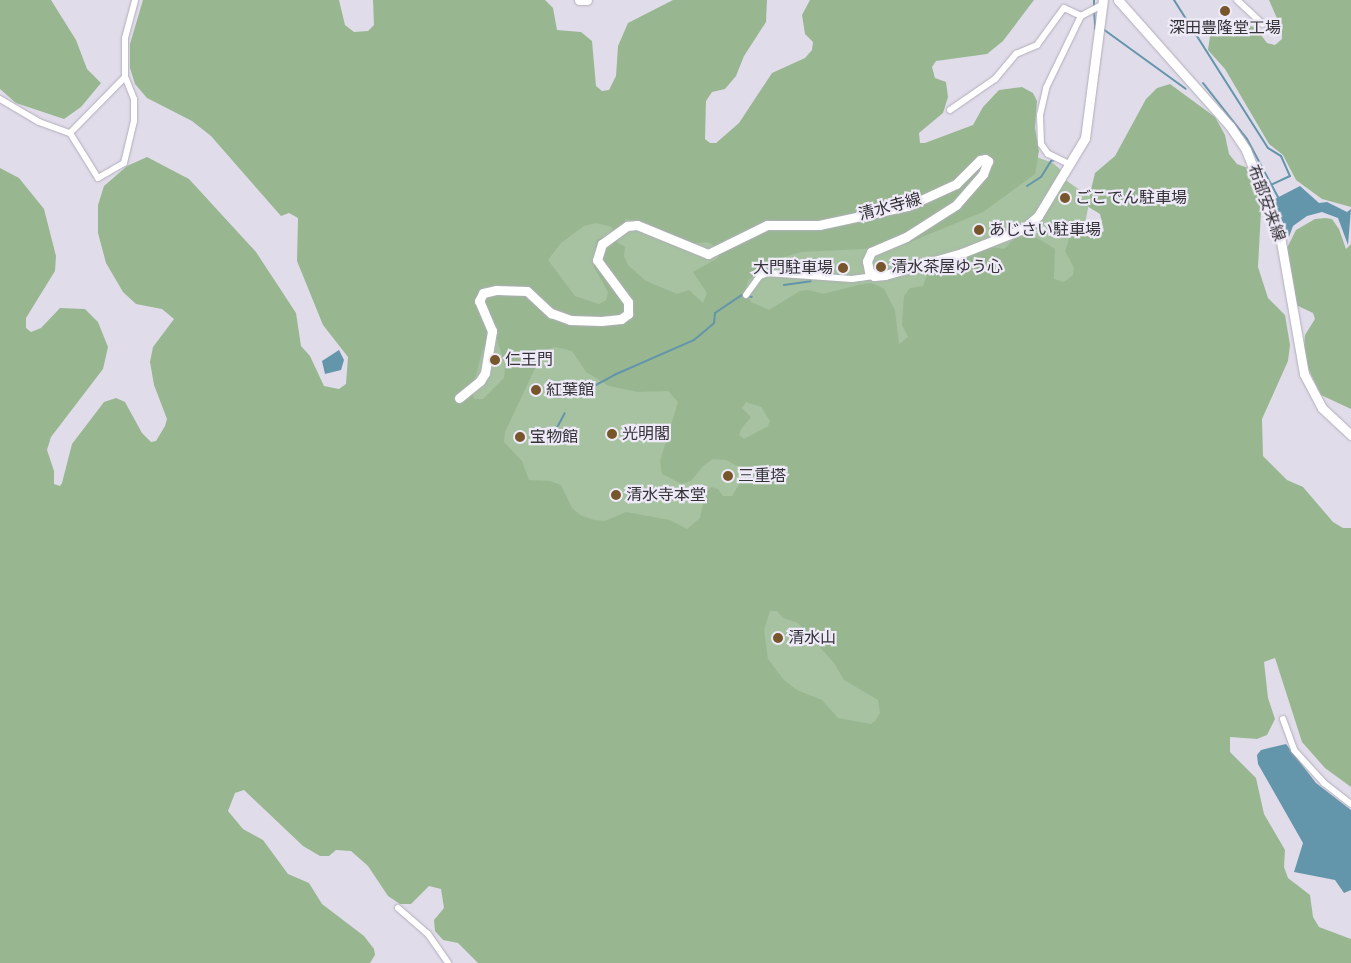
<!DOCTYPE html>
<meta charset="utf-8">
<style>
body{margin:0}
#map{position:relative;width:1351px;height:963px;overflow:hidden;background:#e1dcea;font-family:"Public Sans","Noto Sans JP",sans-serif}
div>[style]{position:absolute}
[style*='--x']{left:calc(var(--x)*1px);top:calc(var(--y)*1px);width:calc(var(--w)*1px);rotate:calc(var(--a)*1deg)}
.green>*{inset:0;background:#a6c2a1}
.forest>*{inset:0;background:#98b791}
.water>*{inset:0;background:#6395ab}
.stream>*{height:2px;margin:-1px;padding:0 1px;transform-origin:1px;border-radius:1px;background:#6395ab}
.roads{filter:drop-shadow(0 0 1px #b1adb9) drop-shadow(0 0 1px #b1adb9)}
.minor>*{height:6px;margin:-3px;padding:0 3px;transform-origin:3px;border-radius:3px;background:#fff}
.secondary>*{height:9px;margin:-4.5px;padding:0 4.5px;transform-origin:4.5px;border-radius:4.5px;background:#fff}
.dots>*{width:14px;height:14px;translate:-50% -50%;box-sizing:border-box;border:2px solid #efeaf7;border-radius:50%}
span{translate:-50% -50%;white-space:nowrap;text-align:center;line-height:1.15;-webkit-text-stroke:4.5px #efeaf7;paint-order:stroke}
.poi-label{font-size:16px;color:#333237}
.left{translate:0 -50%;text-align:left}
.right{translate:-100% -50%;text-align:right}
.street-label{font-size:16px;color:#333237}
</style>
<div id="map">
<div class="green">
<i style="clip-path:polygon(1031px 155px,1053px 163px,1062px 171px,1064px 179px,1090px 197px,1084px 230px,1086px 263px,863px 658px,885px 716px,862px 735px,401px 465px,561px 209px)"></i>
</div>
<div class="forest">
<i style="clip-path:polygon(0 0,51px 0,76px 40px,87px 69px,101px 83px,81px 107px,64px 119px,16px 103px,0 89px)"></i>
<i style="clip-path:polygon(evenodd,143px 0,339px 0,345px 25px,354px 32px,368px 31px,374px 25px,373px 0,545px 0,553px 8px,557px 30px,581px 32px,592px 41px,596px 86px,602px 91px,609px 90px,616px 76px,618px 46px,628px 23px,673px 0,767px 0,766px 22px,744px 56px,736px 76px,725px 89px,712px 92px,706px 101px,705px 139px,710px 143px,716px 143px,739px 123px,772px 73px,805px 58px,812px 50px,813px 42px,805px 34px,802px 15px,810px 0,1034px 0,1003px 41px,987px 54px,936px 61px,932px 67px,935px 78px,946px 82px,948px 97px,943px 113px,919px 133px,920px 143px,925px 143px,973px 125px,983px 107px,999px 90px,1022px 87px,1033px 93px,1037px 101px,1035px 128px,1039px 151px,1035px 174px,983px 212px,910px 242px,884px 248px,801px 252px,781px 258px,748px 280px,745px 291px,751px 302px,769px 310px,800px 291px,809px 290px,823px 294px,858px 285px,871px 283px,879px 286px,884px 289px,895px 310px,899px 344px,908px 337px,902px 325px,904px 296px,910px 288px,923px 286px,931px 264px,985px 246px,1004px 249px,1015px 238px,1034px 236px,1055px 249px,1054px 279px,1064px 282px,1073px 275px,1074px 268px,1065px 251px,1073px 227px,1082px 224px,1098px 235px,1104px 231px,1100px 214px,1087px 206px,1095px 173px,1115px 156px,1146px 99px,1157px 88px,1170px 84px,1215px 117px,1225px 135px,1229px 154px,1237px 164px,1248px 168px,1256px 186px,1261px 211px,1258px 267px,1268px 298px,1285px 315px,1290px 345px,1288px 361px,1262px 419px,1263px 456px,1287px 480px,1303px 487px,1333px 522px,1343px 528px,1351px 528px,1351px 787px,1325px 768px,1302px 742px,1275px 658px,1264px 662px,1268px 698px,1275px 719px,1267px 735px,1257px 739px,1230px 737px,1230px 752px,1256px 778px,1264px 814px,1285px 850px,1284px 867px,1288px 878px,1310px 895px,1313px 917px,1319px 927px,1351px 939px,1351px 963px,478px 963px,458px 943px,443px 940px,435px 931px,434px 920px,444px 908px,441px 889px,429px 886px,411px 904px,400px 904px,388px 896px,368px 866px,351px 851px,336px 850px,329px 856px,320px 856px,303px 846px,244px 790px,235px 793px,228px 811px,243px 829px,263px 840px,288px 874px,309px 883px,322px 904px,364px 936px,374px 949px,375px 955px,370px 963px,0 963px,0 168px,19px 178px,44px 209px,56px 256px,55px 271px,26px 318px,26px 328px,31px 332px,41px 328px,60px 308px,85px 309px,98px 322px,108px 347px,103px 369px,51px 437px,47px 450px,54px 471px,54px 484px,60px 486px,62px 483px,72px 444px,104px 402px,116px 398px,125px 402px,142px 433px,151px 442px,156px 441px,165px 426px,167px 419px,154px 385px,150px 362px,153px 347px,174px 319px,162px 309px,136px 304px,123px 292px,106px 263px,98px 233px,98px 205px,104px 186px,127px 166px,147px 157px,189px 179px,256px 252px,296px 313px,301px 346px,310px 356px,324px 386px,339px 389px,346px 384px,348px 357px,323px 325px,297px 261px,298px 218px,289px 213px,281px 216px,211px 136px,192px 121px,147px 98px,135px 84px,130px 68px,130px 44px,143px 0,626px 219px,646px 223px,692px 244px,707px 242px,713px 245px,719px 252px,718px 258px,693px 272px,707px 293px,703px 303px,689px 290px,677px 294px,646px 281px,628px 265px,624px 256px,625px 247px,617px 242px,626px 219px,143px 0,596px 223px,612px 227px,614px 236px,609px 241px,603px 237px,597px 240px,595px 249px,594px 267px,608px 292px,606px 300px,599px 304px,575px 296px,548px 260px,561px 243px,584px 226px,596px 223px,143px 0,495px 333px,505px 365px,504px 378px,483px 399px,474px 399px,472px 391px,482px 352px,490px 334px,495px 333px,143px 0,555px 347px,572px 351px,586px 372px,609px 386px,638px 392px,668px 391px,678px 402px,660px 461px,662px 474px,682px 484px,691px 481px,703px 466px,713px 459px,726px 460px,747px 471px,732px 496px,723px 496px,718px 489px,711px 487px,705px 493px,700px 518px,687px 529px,670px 520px,626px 512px,605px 521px,594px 520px,580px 515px,572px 508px,561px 485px,550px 481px,529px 480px,522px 461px,504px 442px,505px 432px,539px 360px,548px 349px,555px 347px,143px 0,746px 402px,761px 407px,770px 421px,768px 426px,744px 439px,739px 435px,741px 429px,751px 417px,742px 408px,746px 402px,143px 0,770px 611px,777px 611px,783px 618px,798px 623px,834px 663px,844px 680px,878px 700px,880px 713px,875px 721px,871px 724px,838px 718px,822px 700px,797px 690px,784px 680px,768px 659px,764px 630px,770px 611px)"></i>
<i style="clip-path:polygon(1269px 0,1351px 0,1351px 207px,1322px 199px,1296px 180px,1283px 155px,1269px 144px,1225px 69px,1208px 50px,1212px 22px,1220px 21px,1255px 27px,1267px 43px,1275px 45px,1282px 39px,1282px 30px)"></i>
<i style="clip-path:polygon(1325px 218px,1332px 219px,1339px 229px,1346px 249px,1351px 244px,1351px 409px,1321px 395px,1303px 358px,1305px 335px,1315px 319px,1313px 313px,1296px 305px,1287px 248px,1296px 230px,1315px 219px)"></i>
</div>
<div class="water">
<i style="clip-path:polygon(1300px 186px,1319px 203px,1327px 202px,1347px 212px,1351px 209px,1348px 245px,1338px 218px,1322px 212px,1307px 216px,1293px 226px,1289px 237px,1273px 200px)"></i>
<i style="clip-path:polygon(339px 350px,344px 360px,341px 370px,325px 374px,322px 361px)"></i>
<i style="clip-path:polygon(1286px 744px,1316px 783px,1351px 810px,1351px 890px,1344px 893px,1335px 880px,1294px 872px,1303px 843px,1258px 764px,1257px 755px,1261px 750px)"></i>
</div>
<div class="stream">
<i style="--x:1094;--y:0;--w:6;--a:90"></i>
<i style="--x:1174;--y:0;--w:175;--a:57.6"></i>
<i style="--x:1268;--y:148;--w:15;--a:32"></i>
<i style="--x:1281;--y:156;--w:22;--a:66"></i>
<i style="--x:1290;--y:176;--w:21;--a:155"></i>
<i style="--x:1094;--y:10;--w:13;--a:86"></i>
<i style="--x:1095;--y:23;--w:6;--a:90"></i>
<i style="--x:1103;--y:29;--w:102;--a:35.9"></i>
<i style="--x:1203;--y:83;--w:71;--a:51.8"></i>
<i style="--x:1247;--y:139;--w:66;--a:61.9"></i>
<i style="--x:1027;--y:186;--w:17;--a:-33"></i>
<i style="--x:1041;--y:177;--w:19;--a:-58"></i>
<i style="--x:1051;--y:161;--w:4;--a:-14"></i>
<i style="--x:784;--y:285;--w:27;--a:-8"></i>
<i style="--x:579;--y:394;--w:40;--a:-28"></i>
<i style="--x:614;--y:375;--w:87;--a:-23.6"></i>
<i style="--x:694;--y:340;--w:26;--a:-40"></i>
<i style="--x:714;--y:323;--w:10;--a:-84"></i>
<i style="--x:715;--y:313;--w:32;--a:-34"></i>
<i style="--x:742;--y:295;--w:10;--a:11"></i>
<i style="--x:552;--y:437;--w:27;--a:-62"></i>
</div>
<div class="roads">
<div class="minor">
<i style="--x:1237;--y:0;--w:35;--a:43"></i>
<i style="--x:0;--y:99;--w:45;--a:30.5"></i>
<i style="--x:39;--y:122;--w:33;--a:20"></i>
<i style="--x:70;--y:133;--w:53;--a:58.1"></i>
<i style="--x:98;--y:178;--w:30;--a:-30"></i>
<i style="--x:124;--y:163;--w:43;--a:-76.6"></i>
<i style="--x:134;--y:121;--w:22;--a:-90"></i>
<i style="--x:134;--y:99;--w:24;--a:-112"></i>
<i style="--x:125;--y:77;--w:39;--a:-90"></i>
<i style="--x:125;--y:38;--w:39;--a:-75"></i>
<i style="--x:950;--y:110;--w:55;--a:-34.6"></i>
<i style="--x:995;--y:79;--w:33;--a:-50"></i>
<i style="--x:1016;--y:54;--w:23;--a:-23"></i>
<i style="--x:1037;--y:45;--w:46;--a:-53.9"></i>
<i style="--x:1064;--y:8;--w:19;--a:25"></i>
<i style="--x:1081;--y:16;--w:24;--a:-28"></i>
<i style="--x:70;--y:133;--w:78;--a:-45.5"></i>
<i style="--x:1071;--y:165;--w:25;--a:-154"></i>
<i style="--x:1048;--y:154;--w:12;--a:-125"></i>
<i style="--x:1041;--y:144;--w:29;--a:-92"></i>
<i style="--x:1040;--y:115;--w:28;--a:-77"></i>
<i style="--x:1046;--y:88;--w:80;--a:-64.1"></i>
<i style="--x:746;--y:295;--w:24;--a:-54"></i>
<i style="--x:760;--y:276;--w:8;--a:-23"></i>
<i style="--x:767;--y:273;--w:85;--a:4"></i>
<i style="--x:852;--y:279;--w:22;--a:-8"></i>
<i style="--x:1283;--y:719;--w:33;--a:70"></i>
<i style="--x:1294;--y:750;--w:45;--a:47.7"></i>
<i style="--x:1324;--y:783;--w:34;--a:38"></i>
<i style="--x:398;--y:908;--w:40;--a:41"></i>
<i style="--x:428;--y:934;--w:35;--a:55"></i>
</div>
<div class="secondary">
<i style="--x:579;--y:0;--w:8;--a:0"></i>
<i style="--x:1118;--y:0;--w:169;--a:48.4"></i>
<i style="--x:1230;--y:126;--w:29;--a:56"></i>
<i style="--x:1246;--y:150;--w:92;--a:68.4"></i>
<i style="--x:1280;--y:236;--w:140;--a:80.1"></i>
<i style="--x:1304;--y:374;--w:38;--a:62"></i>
<i style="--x:1322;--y:408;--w:40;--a:43"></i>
<i style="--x:459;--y:398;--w:27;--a:-39"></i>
<i style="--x:480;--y:381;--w:9;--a:-58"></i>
<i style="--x:485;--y:373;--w:43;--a:-80.5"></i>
<i style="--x:492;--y:331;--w:33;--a:-113"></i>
<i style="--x:479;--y:301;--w:9;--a:-63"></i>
<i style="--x:483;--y:293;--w:13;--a:-13"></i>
<i style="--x:496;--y:290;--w:31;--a:2"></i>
<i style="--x:527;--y:291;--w:33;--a:43"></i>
<i style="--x:551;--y:313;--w:20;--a:20"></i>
<i style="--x:570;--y:320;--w:31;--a:2"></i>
<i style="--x:601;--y:321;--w:20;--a:-6"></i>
<i style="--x:621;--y:319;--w:9;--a:-36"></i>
<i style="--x:628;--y:314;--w:12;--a:-90"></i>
<i style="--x:628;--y:302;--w:52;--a:-126.4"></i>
<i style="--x:597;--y:260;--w:17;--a:-73"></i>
<i style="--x:602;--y:244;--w:31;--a:-36"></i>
<i style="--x:627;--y:226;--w:10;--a:-6"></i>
<i style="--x:637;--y:225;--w:77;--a:22.2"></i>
<i style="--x:708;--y:254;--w:66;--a:-26.2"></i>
<i style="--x:767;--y:225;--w:52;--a:0"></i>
<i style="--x:819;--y:225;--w:91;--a:-12.1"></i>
<i style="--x:908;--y:206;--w:53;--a:-24.6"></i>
<i style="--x:956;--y:184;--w:34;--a:-45"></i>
<i style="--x:980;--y:160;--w:5;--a:-11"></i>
<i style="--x:985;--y:159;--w:4;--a:34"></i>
<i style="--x:988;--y:161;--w:14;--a:111"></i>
<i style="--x:983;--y:174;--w:41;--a:131.1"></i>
<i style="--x:956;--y:205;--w:59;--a:147.4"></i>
<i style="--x:906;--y:237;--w:38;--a:157"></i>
<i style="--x:871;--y:252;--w:10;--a:114"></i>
<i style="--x:867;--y:261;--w:10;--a:79"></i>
<i style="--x:869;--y:271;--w:7;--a:45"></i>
<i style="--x:874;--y:276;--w:11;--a:-5"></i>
<i style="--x:885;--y:275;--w:80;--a:-15.9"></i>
<i style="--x:962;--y:253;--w:66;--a:-21.5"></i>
<i style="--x:1023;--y:229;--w:20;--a:-41"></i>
<i style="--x:1038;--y:216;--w:91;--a:-58.9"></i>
<i style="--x:1085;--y:138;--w:139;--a:-82.6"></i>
</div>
</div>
<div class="dots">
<i style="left:1225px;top:11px;background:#77562c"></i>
<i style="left:1065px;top:198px;background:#77562c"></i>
<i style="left:979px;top:230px;background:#77562c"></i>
<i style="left:881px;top:267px;background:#77562c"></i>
<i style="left:843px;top:268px;background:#77562c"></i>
<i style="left:495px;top:360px;background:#77562c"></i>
<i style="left:536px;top:390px;background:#77562c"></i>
<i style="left:612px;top:434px;background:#77562c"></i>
<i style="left:520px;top:437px;background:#77562c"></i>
<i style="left:728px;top:476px;background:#77562c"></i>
<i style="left:616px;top:495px;background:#77562c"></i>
<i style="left:778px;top:638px;background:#77562c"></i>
</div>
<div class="poi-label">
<span style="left:1225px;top:28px">深田豊隆堂工場</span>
<span class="left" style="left:1075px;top:198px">ごこでん駐車場</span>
<span class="left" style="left:989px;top:230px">あじさい駐車場</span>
<span class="left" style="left:891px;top:267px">清水茶屋ゆう心</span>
<span class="right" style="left:833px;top:268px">大門駐車場</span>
<span class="left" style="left:505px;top:360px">仁王門</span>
<span class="left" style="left:546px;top:390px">紅葉館</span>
<span class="left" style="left:622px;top:434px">光明閣</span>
<span class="left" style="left:530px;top:437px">宝物館</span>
<span class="left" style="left:738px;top:476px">三重塔</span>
<span class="left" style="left:626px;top:495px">清水寺本堂</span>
<span class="left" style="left:788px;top:638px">清水山</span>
</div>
<div class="street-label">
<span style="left:1266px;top:203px;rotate:70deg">布部安来線</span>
<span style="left:890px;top:207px;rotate:-15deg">清水寺線</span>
</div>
</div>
